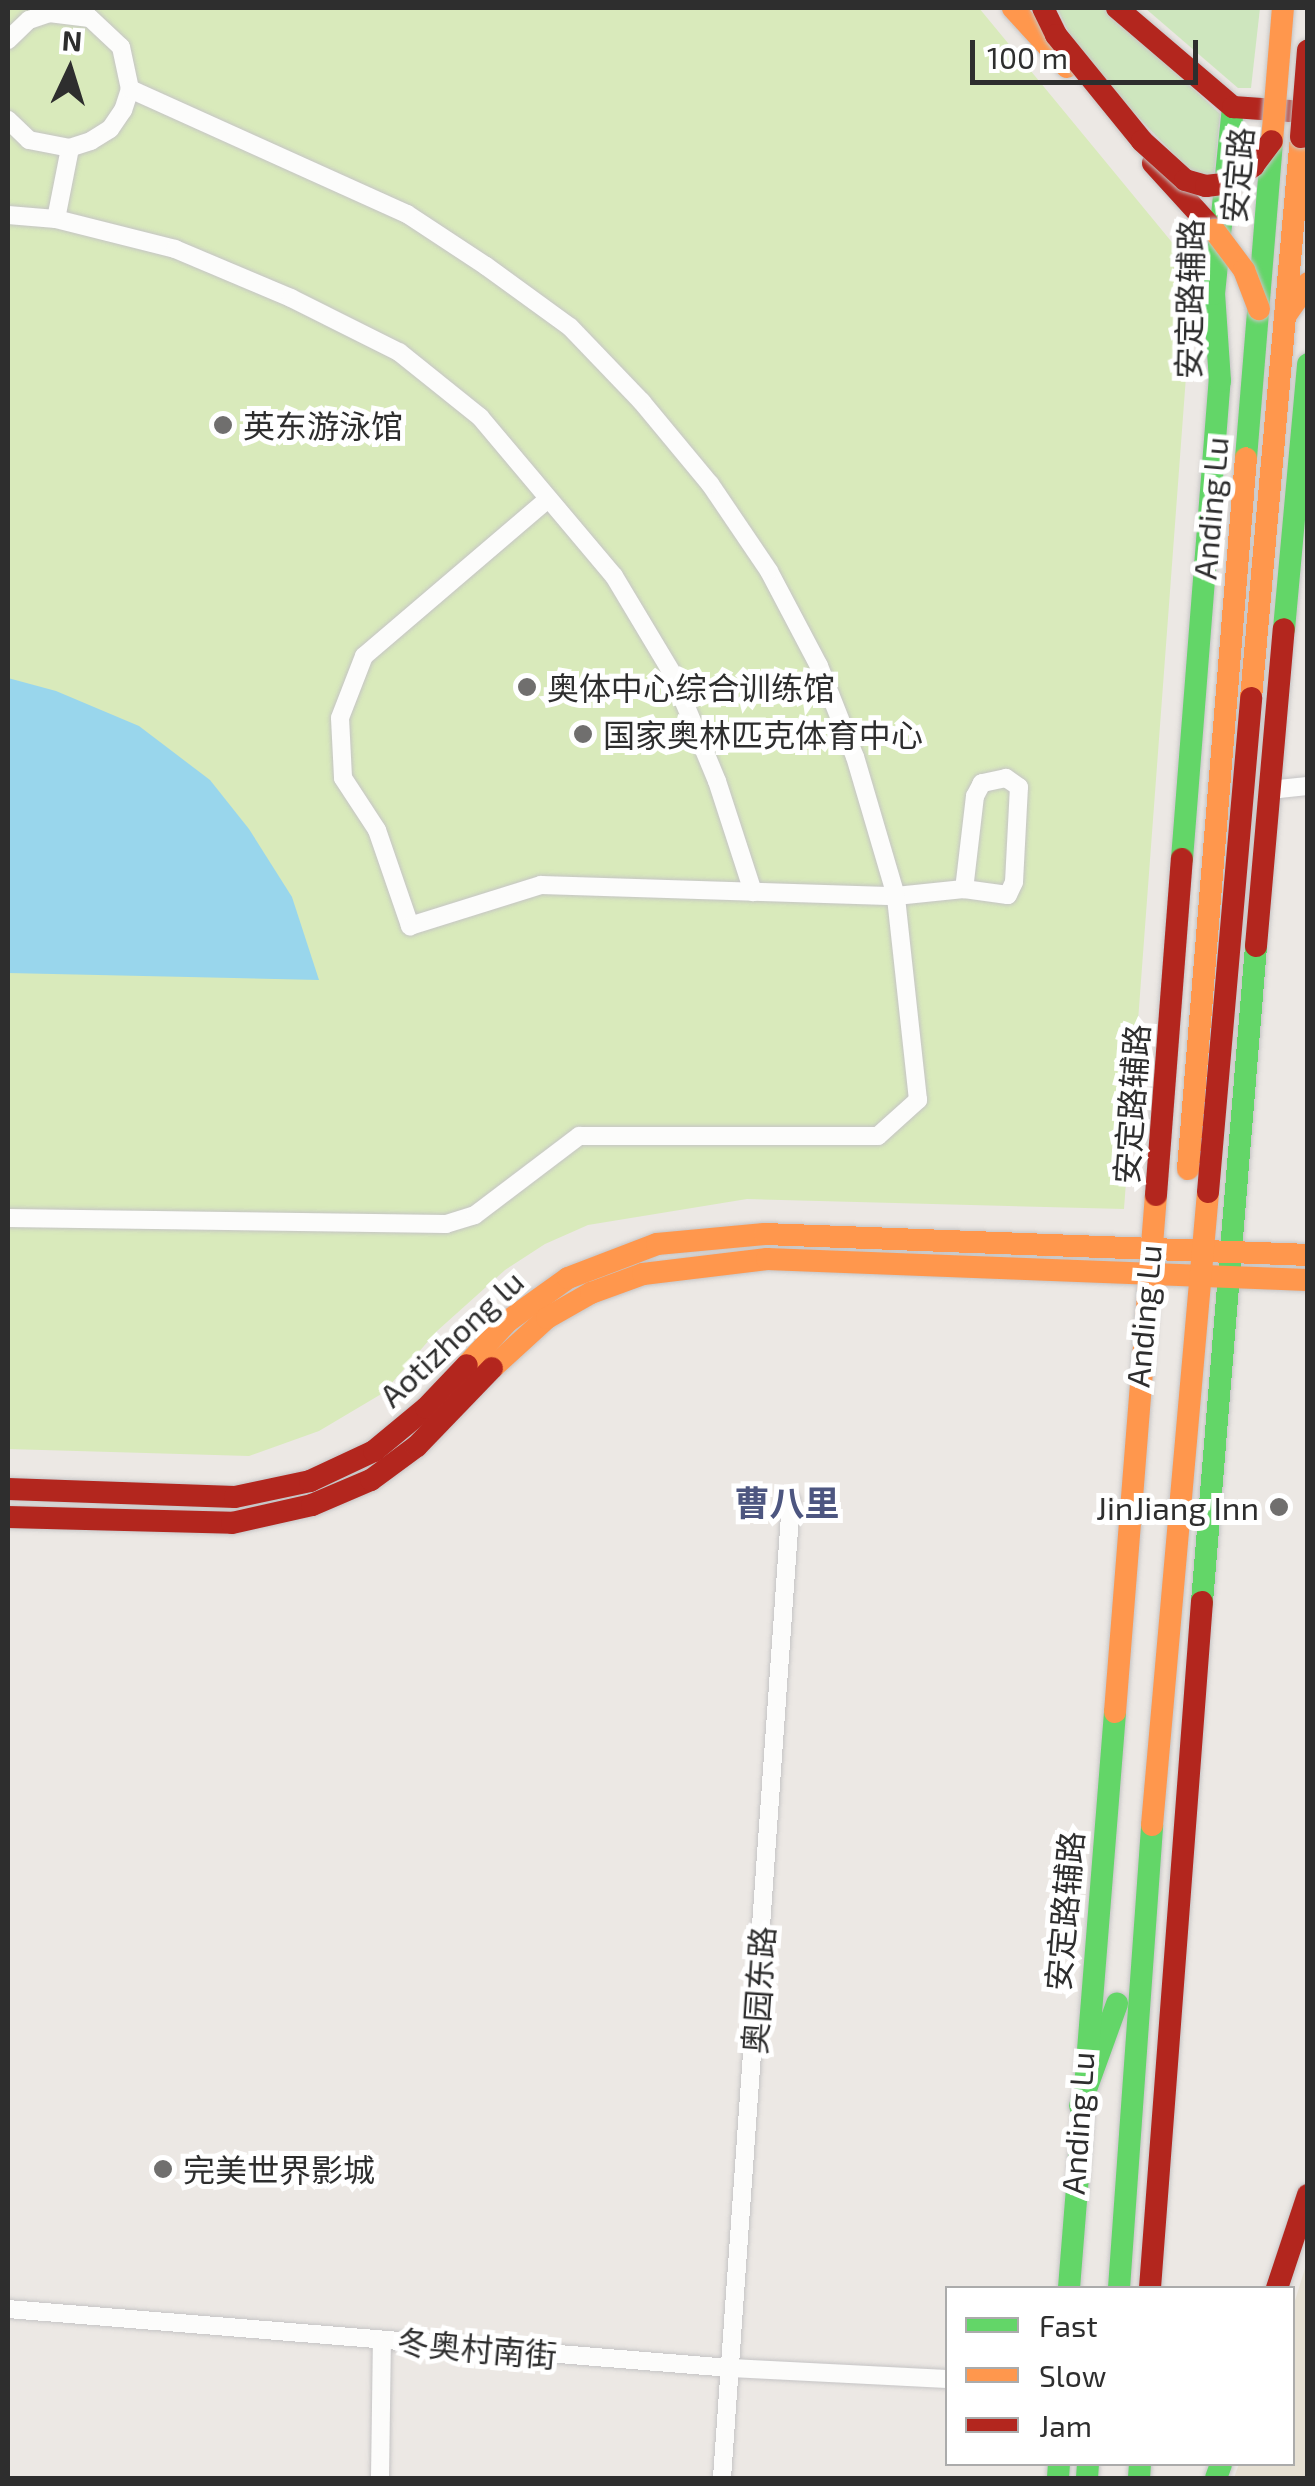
<!DOCTYPE html>
<meta charset="utf-8">
<style>
body{margin:0}
#map{position:relative;width:1315px;height:2486px;overflow:hidden;background:#ece8e4;font-family:"Exo 2","Noto Sans SC",sans-serif}
div>[style]{position:absolute}
[style*='--x']{left:calc(var(--x)*1px);top:calc(var(--y)*1px);width:calc(var(--w)*1px);rotate:calc(var(--a)*1deg)}
.education>*{inset:0;background:#e6e0d3}
.green>*{inset:0;background:#cee6be}
.pitch>*{inset:0;background:#d9eabb}
.water>*{inset:0;background:#99d6ec}
.roads{filter:drop-shadow(0 0 2px #c5c4c5) drop-shadow(0 0 2px #c5c4c5)}
.street>*{height:18px;margin:-9px;padding:0 9px;transform-origin:9px;border-radius:9px;background:#fcfcfb}
.fast>*{height:22px;margin:-11px;padding:0 11px;transform-origin:11px;border-radius:11px;background:#63d668}
.slow>*{height:22px;margin:-11px;padding:0 11px;transform-origin:11px;border-radius:11px;background:#ff974d}
.jam>*{height:22px;margin:-11px;padding:0 11px;transform-origin:11px;border-radius:11px;background:#b3261e}
.bridges{filter:drop-shadow(0 0 2px #c6c5c4) drop-shadow(0 0 2px #c6c5c4)}
.slow-bridge>*{height:22px;margin:-11px;padding:0 11px;transform-origin:11px;border-radius:11px;background:#ff974d}
.jam-bridge>*{height:22px;margin:-11px;padding:0 11px;transform-origin:11px;border-radius:11px;background:#b3261e}
.dots>*{width:28px;height:28px;translate:-50% -50%;box-sizing:border-box;border:5px solid #fff;border-radius:50%}
span{translate:-50% -50%;white-space:nowrap;text-align:center;line-height:1.15;-webkit-text-stroke:10px #fff;paint-order:stroke}
.street-label{font-size:32px;color:#2e2e2e}
.poi-label{font-size:32px;color:#2e2e2e}
.left{translate:0 -50%;text-align:left}
.right{translate:-100% -50%;text-align:right}
.neighbourhood-label{font-size:35px;color:#4d5680;font-weight:700}
.frame{position:absolute;inset:0;border:10px solid #2e2e2e;pointer-events:none}
.legend{position:absolute;left:945px;top:2286px;width:350px;height:180px;box-sizing:border-box;background:#fff;border:2px solid #ababab;margin:0;padding:12px 18px;list-style:none;font-size:30px;color:#2e2e2e}
.legend li{display:flex;align-items:center;gap:20px;height:50px}
.legend b{width:50px;border:2px solid #ababab}
.north{position:absolute;left:20px;top:20px;width:100px;height:100px;-webkit-text-stroke:8px #fff;paint-order:stroke;rotate:4deg;font-size:28px;font-weight:700;line-height:40px;text-align:center;color:#2e2e2e}
.north::after{content:'';display:block;margin:auto;width:35px;height:45px;background:#2e2e2e;clip-path:polygon(50% 0,100% 100%,50% 72%,0 100%)}
.scale{position:absolute;left:970px;top:40px;width:228px;height:45px;box-sizing:border-box;border:5px solid #2e2e2e;border-top:0;padding-left:12px;font-size:30px;line-height:35px;white-space:nowrap;color:#2e2e2e;-webkit-text-stroke:8px #fff;paint-order:stroke}
</style>
<div id="map">
<div class="education">
<i style="clip-path:polygon(1307px 2262px,1307px 2478px,1234px 2478px,1239px 2464px,1292px 2464px,1293px 2307px)"></i>
</div>
<div class="green">
<i style="clip-path:polygon(1057px 8px,1108px 8px,1220px 114px,1214px 174px,1195px 176px,1082px 59px)"></i>
<i style="clip-path:polygon(1145px 8px,1260px 8px,1251px 88px,1238px 88px)"></i>
</div>
<div class="pitch">
<i style="clip-path:polygon(8px 8px,979px 8px,1194px 269px,1124px 1209px,747px 1199px,588px 1225px,545px 1244px,505px 1270px,437px 1331px,383px 1393px,319px 1431px,249px 1456px,8px 1449px)"></i>
</div>
<div class="water">
<i style="clip-path:polygon(8px 678px,56px 691px,139px 726px,210px 780px,249px 829px,292px 897px,319px 980px,8px 973px)"></i>
</div>
<div class="roads">
<div class="street">
<i style="--x:8;--y:40;--w:29;--a:-44"></i>
<i style="--x:29;--y:20;--w:21;--a:-19"></i>
<i style="--x:49;--y:13;--w:41;--a:7"></i>
<i style="--x:90;--y:18;--w:42;--a:43.1"></i>
<i style="--x:121;--y:47;--w:43;--a:77.9"></i>
<i style="--x:130;--y:89;--w:22;--a:108"></i>
<i style="--x:123;--y:110;--w:23;--a:124"></i>
<i style="--x:110;--y:129;--w:22;--a:148"></i>
<i style="--x:91;--y:141;--w:22;--a:162"></i>
<i style="--x:70;--y:148;--w:42;--a:-169"></i>
<i style="--x:29;--y:140;--w:29;--a:-136"></i>
<i style="--x:8;--y:215;--w:48;--a:4.8"></i>
<i style="--x:56;--y:219;--w:123;--a:14.1"></i>
<i style="--x:175;--y:249;--w:126;--a:22.9"></i>
<i style="--x:291;--y:298;--w:121;--a:26.6"></i>
<i style="--x:399;--y:352;--w:104;--a:38.7"></i>
<i style="--x:480;--y:417;--w:208;--a:49.9"></i>
<i style="--x:614;--y:576;--w:113;--a:59.1"></i>
<i style="--x:672;--y:673;--w:117;--a:67.4"></i>
<i style="--x:717;--y:781;--w:117;--a:72"></i>
<i style="--x:56;--y:219;--w:72;--a:-78.8"></i>
<i style="--x:548;--y:499;--w:242;--a:139.5"></i>
<i style="--x:364;--y:656;--w:66;--a:111.2"></i>
<i style="--x:340;--y:718;--w:60;--a:87.1"></i>
<i style="--x:343;--y:778;--w:62;--a:56.8"></i>
<i style="--x:377;--y:830;--w:102;--a:71"></i>
<i style="--x:410;--y:926;--w:137;--a:-17.4"></i>
<i style="--x:541;--y:885;--w:355;--a:1.8"></i>
<i style="--x:896;--y:896;--w:68;--a:-5.9"></i>
<i style="--x:964;--y:889;--w:44;--a:7.8"></i>
<i style="--x:1008;--y:895;--w:14;--a:-65"></i>
<i style="--x:1014;--y:882;--w:95;--a:-87"></i>
<i style="--x:1019;--y:787;--w:16;--a:-145"></i>
<i style="--x:1006;--y:778;--w:25;--a:168"></i>
<i style="--x:982;--y:783;--w:15;--a:118"></i>
<i style="--x:975;--y:796;--w:94;--a:96.7"></i>
<i style="--x:1269;--y:790;--w:39;--a:-6"></i>
<i style="--x:8;--y:1218;--w:438;--a:0.8"></i>
<i style="--x:446;--y:1224;--w:30;--a:-17"></i>
<i style="--x:475;--y:1215;--w:131;--a:-37.2"></i>
<i style="--x:579;--y:1136;--w:299;--a:0"></i>
<i style="--x:878;--y:1136;--w:54;--a:-42"></i>
<i style="--x:918;--y:1100;--w:205;--a:-96.2"></i>
<i style="--x:896;--y:896;--w:145;--a:-106.4"></i>
<i style="--x:855;--y:757;--w:98;--a:-111.6"></i>
<i style="--x:819;--y:666;--w:107;--a:-117.8"></i>
<i style="--x:769;--y:571;--w:105;--a:-124.1"></i>
<i style="--x:710;--y:484;--w:107;--a:-129.7"></i>
<i style="--x:642;--y:402;--w:104;--a:-133.8"></i>
<i style="--x:570;--y:327;--w:104;--a:-144"></i>
<i style="--x:486;--y:266;--w:95;--a:-146.6"></i>
<i style="--x:407;--y:214;--w:304;--a:-155.7"></i>
<i style="--x:8;--y:2309;--w:724;--a:4.67"></i>
<i style="--x:730;--y:2368;--w:218;--a:2.9"></i>
<i style="--x:380;--y:2478;--w:138;--a:-89.2"></i>
<i style="--x:722;--y:2478;--w:980;--a:-85.96"></i>
</div>
<div class="fast">
<i style="--x:1246;--y:458;--w:318;--a:-85.3"></i>
<i style="--x:1284;--y:629;--w:266;--a:-84.8"></i>
<i style="--x:1182;--y:859;--w:480;--a:-85.5"></i>
<i style="--x:1220;--y:381;--w:87;--a:-93.9"></i>
<i style="--x:1214;--y:294;--w:188;--a:-84.2"></i>
<i style="--x:1202;--y:1602;--w:658;--a:-85.29"></i>
<i style="--x:1080;--y:2106;--w:109;--a:-70.1"></i>
<i style="--x:1069;--y:2288;--w:578;--a:-85.43"></i>
<i style="--x:1119;--y:2288;--w:464;--a:-85.9"></i>
<i style="--x:1058;--y:2478;--w:14;--a:-86"></i>
<i style="--x:1087;--y:2478;--w:14;--a:-86"></i>
<i style="--x:1139;--y:2478;--w:14;--a:-86"></i>
<i style="--x:1216;--y:2478;--w:15;--a:-70"></i>
</div>
<div class="slow">
<i style="--x:1013;--y:8;--w:80;--a:47.5"></i>
<i style="--x:1286;--y:315;--w:39;--a:-55"></i>
<i style="--x:1251;--y:698;--w:563;--a:-84.91"></i>
<i style="--x:1188;--y:1169;--w:713;--a:-85.34"></i>
<i style="--x:467;--y:1365;--w:60;--a:-47"></i>
<i style="--x:508;--y:1321;--w:74;--a:-35.6"></i>
<i style="--x:568;--y:1278;--w:95;--a:-20.9"></i>
<i style="--x:657;--y:1244;--w:108;--a:-5.3"></i>
<i style="--x:765;--y:1234;--w:543;--a:2.21"></i>
<i style="--x:492;--y:1368;--w:74;--a:-42.3"></i>
<i style="--x:547;--y:1318;--w:51;--a:-29.6"></i>
<i style="--x:591;--y:1293;--w:55;--a:-20.1"></i>
<i style="--x:643;--y:1274;--w:125;--a:-6.9"></i>
<i style="--x:767;--y:1259;--w:541;--a:2.22"></i>
<i style="--x:1115;--y:1712;--w:519;--a:-85.47"></i>
<i style="--x:1152;--y:1825;--w:635;--a:-84.94"></i>
</div>
<div class="jam">
<i style="--x:1117;--y:8;--w:153;--a:40.5"></i>
<i style="--x:1233;--y:107;--w:57;--a:4"></i>
<i style="--x:1153;--y:163;--w:91;--a:47.7"></i>
<i style="--x:1256;--y:946;--w:318;--a:-85"></i>
<i style="--x:1208;--y:1192;--w:496;--a:-85"></i>
<i style="--x:1156;--y:1195;--w:337;--a:-85.6"></i>
<i style="--x:8;--y:1489;--w:227;--a:2"></i>
<i style="--x:235;--y:1497;--w:77;--a:-12"></i>
<i style="--x:310;--y:1481;--w:71;--a:-25.1"></i>
<i style="--x:374;--y:1451;--w:67;--a:-39.6"></i>
<i style="--x:426;--y:1408;--w:59;--a:-46.4"></i>
<i style="--x:8;--y:1517;--w:224;--a:1.5"></i>
<i style="--x:232;--y:1523;--w:82;--a:-12.7"></i>
<i style="--x:312;--y:1505;--w:64;--a:-23"></i>
<i style="--x:371;--y:1480;--w:57;--a:-36.5"></i>
<i style="--x:417;--y:1446;--w:108;--a:-46.1"></i>
<i style="--x:1150;--y:2288;--w:688;--a:-85.67"></i>
<i style="--x:1277;--y:2288;--w:98;--a:-71.6"></i>
</div>
</div>
<div class="bridges">
<div class="slow-bridge">
<i style="--x:1272;--y:141;--w:133;--a:-85.3"></i>
<i style="--x:1214;--y:230;--w:50;--a:53.1"></i>
<i style="--x:1244;--y:270;--w:42;--a:69"></i>
</div>
<div class="jam-bridge">
<i style="--x:1043;--y:8;--w:30;--a:64"></i>
<i style="--x:1056;--y:35;--w:136;--a:50.9"></i>
<i style="--x:1142;--y:141;--w:58;--a:42.2"></i>
<i style="--x:1185;--y:180;--w:22;--a:16"></i>
<i style="--x:1206;--y:186;--w:24;--a:-7"></i>
<i style="--x:1230;--y:183;--w:29;--a:-36"></i>
<i style="--x:1253;--y:166;--w:31;--a:-53"></i>
<i style="--x:1301;--y:137;--w:87;--a:-85.4"></i>
</div>
</div>
<div class="dots">
<i style="left:223px;top:425px;background:#706f6e"></i>
<i style="left:527px;top:687px;background:#706f6e"></i>
<i style="left:583px;top:734px;background:#706f6e"></i>
<i style="left:1279px;top:1507px;background:#706f6e"></i>
<i style="left:163px;top:2169px;background:#706f6e"></i>
</div>
<div class="street-label">
<span style="left:1237px;top:175px;rotate:-85deg">安定路</span>
<span style="left:1189px;top:299px;rotate:-89deg">安定路辅路</span>
<span style="left:1210px;top:508px;rotate:-85deg">Anding Lu</span>
<span style="left:1131px;top:1104px;rotate:-86deg">安定路辅路</span>
<span style="left:1143px;top:1316px;rotate:-85deg">Anding Lu</span>
<span style="left:451px;top:1338px;rotate:-43deg">Aotizhong lu</span>
<span style="left:1064px;top:1911px;rotate:-85deg">安定路辅路</span>
<span style="left:758px;top:1990px;rotate:-86deg">奥园东路</span>
<span style="left:1077px;top:2123px;rotate:-86deg">Anding Lu</span>
<span style="left:477px;top:2348px;rotate:5deg">冬奥村南街</span>
</div>
<div class="poi-label">
<span class="left" style="left:243px;top:425px">英东游泳馆</span>
<span class="left" style="left:547px;top:687px">奥体中心综合训练馆</span>
<span class="left" style="left:603px;top:734px">国家奥林匹克体育中心</span>
<span class="right" style="left:1259px;top:1507px">JinJiang Inn</span>
<span class="left" style="left:183px;top:2169px">完美世界影城</span>
</div>
<div class="neighbourhood-label">
<span style="left:787px;top:1502px">曹八里</span>
</div>
<div class="frame"></div>
<ul class="legend">
<li><b style="height:12px;background:#63d668"></b>Fast</li>
<li><b style="height:12px;background:#ff974d"></b>Slow</li>
<li><b style="height:12px;background:#b3261e"></b>Jam</li>
</ul>
<div class="north">N</div>
<div class="scale">100 m</div>
</div>
